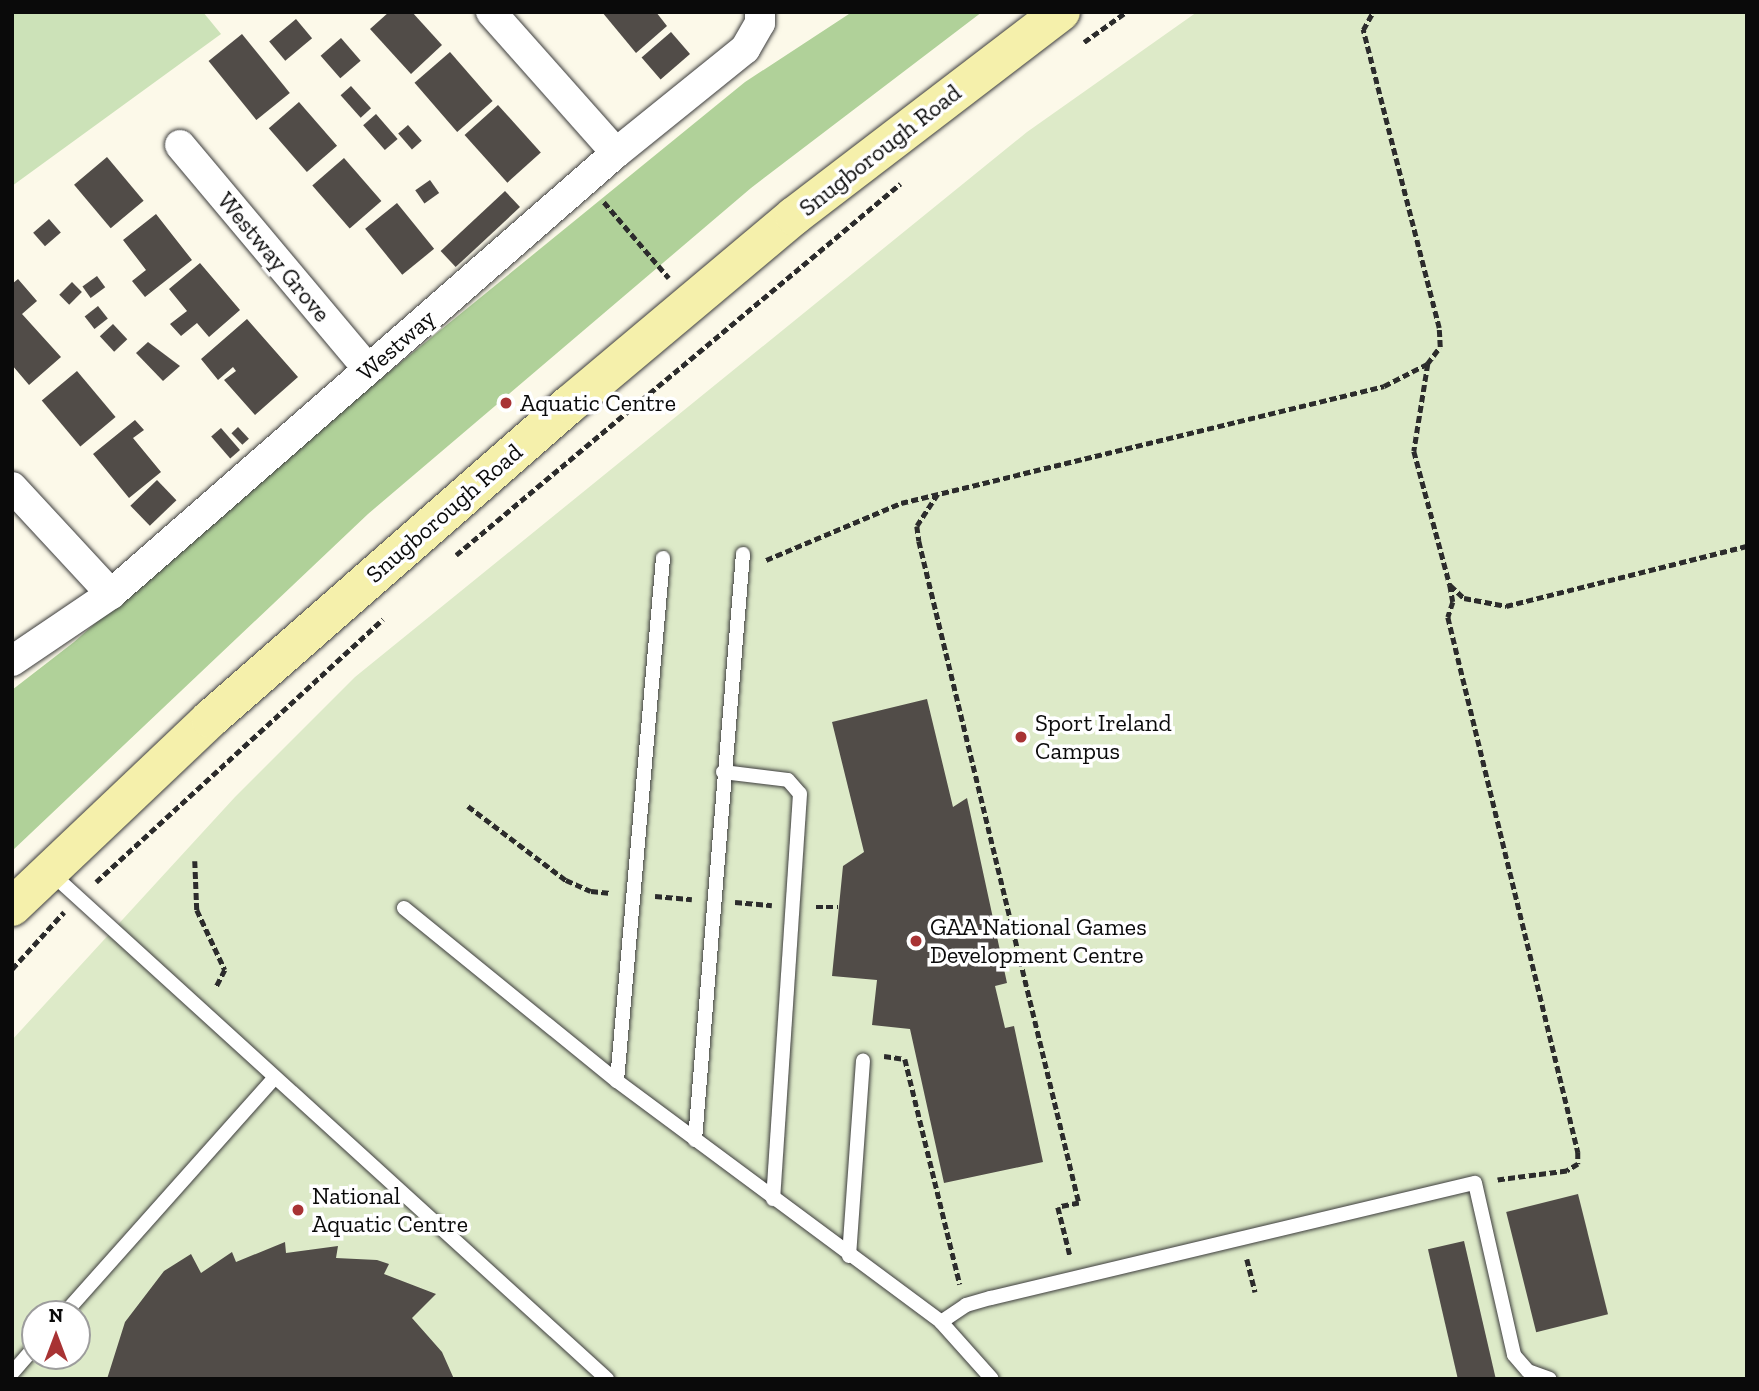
<!DOCTYPE html>
<style>
body{margin:0}
#map{position:relative;width:1759px;height:1391px;overflow:hidden;background:#fcf9e9;font-family:"Zilla Slab",serif}
div>[style]{position:absolute}
[style*='--x']{left:calc(var(--x)*1px);top:calc(var(--y)*1px);width:calc(var(--w)*1px);rotate:calc(var(--a)*1deg)}
.green>*{inset:0;background:#cce2b8}
.forest>*{inset:0;background:#b0d199}
.pitch>*{inset:0;background:#ddeac8}
.building>*{inset:0;background:#514c48;transform-origin:0 0}
.path>*{height:4.5px;margin-top:-2.25px;transform-origin:0;background:repeating-linear-gradient(90deg,#2c2c2c 0 7px,transparent 0 10.5px)}
.roads{filter:drop-shadow(0 0 2px #3d3d3d) drop-shadow(0 0 2px #3d3d3d)}
.lane>*{height:14px;margin:-7px;padding:0 7px;transform-origin:7px;border-radius:7px;background:#fff}
.street>*{height:30px;margin:-15px;padding:0 15px;transform-origin:15px;border-radius:15px;background:#fff}
.secondary>*{height:38px;margin:-19px;padding:0 19px;transform-origin:19px;border-radius:19px;background:#f5f0ab}
.dots>*{width:19px;height:19px;translate:-50% -50%;box-sizing:border-box;border:4px solid #fff;border-radius:50%}
span{translate:-50% -50%;white-space:nowrap;text-align:center;line-height:1.15;-webkit-text-stroke:7px #fff;paint-order:stroke}
.street-label{font-size:24px;color:#0a0a0a}
.poi-label{font-size:24px;color:#0a0a0a}
.left{translate:0 -50%;text-align:left}
.frame{position:absolute;inset:0;border:14px solid #0a0a0a;pointer-events:none}
.north{position:absolute;left:21px;top:1300px;width:70px;height:70px;box-sizing:border-box;background:#fff;border:2px solid #9d9d9d;border-radius:50%;rotate:0deg;font-size:19px;font-weight:700;line-height:28px;text-align:center;color:#0a0a0a}
.north::after{content:'';display:block;margin:auto;width:24px;height:32px;background:#a83334;clip-path:polygon(50% 0,100% 100%,50% 72%,0 100%)}
</style>
<div id="map">
<div class="green">
<i style="clip-path:polygon(12px 12px,203px 12px,221px 34px,12px 186px)"></i>
</div>
<div class="forest">
<i style="clip-path:polygon(852px 12px,982px 12px,751px 188px,368px 514px,12px 851px,12px 690px,74px 642px,287px 455px,745px 82px)"></i>
</div>
<div class="pitch">
<i style="clip-path:polygon(evenodd,1197px 12px,1747px 12px,1747px 1379px,12px 1379px,12px 1040px,235px 797px,355px 677px,1027px 132px,1197px 12px,35px 1314px,77px 1314px,77px 1356px,35px 1356px,35px 1314px)"></i>
</div>
<div class="building">
<i style="clip-path:polygon(389px 12px,412px 12px,442px 45px,411px 74px,370px 29px)"></i>
<i style="clip-path:polygon(602px 12px,656px 12px,667px 26px,636px 53px)"></i>
<i style="left:296px;top:19px;width:25px;height:35px;rotate:50deg"></i>
<i style="left:671px;top:32px;width:29px;height:39px;rotate:49deg"></i>
<i style="left:242px;top:34px;width:76px;height:43px;rotate:51deg"></i>
<i style="left:341px;top:38px;width:30px;height:27px;rotate:49deg"></i>
<i style="left:450px;top:52px;width:65px;height:47px;rotate:49deg"></i>
<i style="left:351px;top:86px;width:30px;height:14px;rotate:48deg"></i>
<i style="left:299px;top:102px;width:58px;height:40px;rotate:49deg"></i>
<i style="left:498px;top:105px;width:64px;height:45px;rotate:48deg"></i>
<i style="left:376px;top:114px;width:33px;height:17px;rotate:49deg"></i>
<i style="left:408px;top:125px;width:21px;height:13px;rotate:49deg"></i>
<i style="left:107px;top:157px;width:57px;height:43px;rotate:50deg"></i>
<i style="left:344px;top:158px;width:57px;height:42px;rotate:49deg"></i>
<i style="left:430px;top:180px;width:16px;height:18px;rotate:55deg"></i>
<i style="left:505px;top:191px;width:22px;height:88px;rotate:47deg"></i>
<i style="left:397px;top:203px;width:59px;height:41px;rotate:51deg"></i>
<i style="clip-path:polygon(156px 214px,192px 260px,145px 297px,132px 281px,146px 270px,123px 240px)"></i>
<i style="left:49px;top:219px;width:18px;height:21px;rotate:49deg"></i>
<i style="clip-path:polygon(200px 263px,240px 310px,209px 337px,197px 323px,181px 336px,170px 324px,187px 311px,169px 289px)"></i>
<i style="left:97px;top:276px;width:14px;height:18px;rotate:54deg"></i>
<i style="clip-path:polygon(18px 279px,37px 301px,22px 314px,61px 357px,29px 385px,12px 365px,12px 284px)"></i>
<i style="left:72px;top:282px;width:14px;height:18px;rotate:45deg"></i>
<i style="left:98px;top:306px;width:16px;height:17px;rotate:52deg"></i>
<i style="clip-path:polygon(247px 319px,298px 377px,255px 415px,224px 380px,236px 371px,233px 367px,218px 380px,201px 359px)"></i>
<i style="left:113px;top:324px;width:21px;height:18px;rotate:47deg"></i>
<i style="clip-path:polygon(148px 342px,180px 366px,163px 381px,136px 353px)"></i>
<i style="left:77px;top:371px;width:60px;height:46px;rotate:50deg"></i>
<i style="clip-path:polygon(135px 420px,144px 430px,133px 438px,161px 472px,129px 498px,93px 454px)"></i>
<i style="left:238px;top:427px;width:16px;height:9px;rotate:47deg"></i>
<i style="left:221px;top:428px;width:29px;height:13px;rotate:49deg"></i>
<i style="left:157px;top:480px;width:28px;height:37px;rotate:46deg"></i>
<i style="clip-path:polygon(927px 699px,953px 807px,967px 798px,1007px 983px,995px 986px,1005px 1028px,1014px 1026px,1043px 1162px,944px 1183px,910px 1029px,872px 1025px,877px 980px,832px 976px,843px 866px,864px 852px,832px 722px)"></i>
<i style="left:1578px;top:1194px;width:124px;height:74px;rotate:76deg"></i>
<i style="left:1464px;top:1241px;width:141px;height:37px;rotate:77deg"></i>
<i style="clip-path:polygon(285px 1242px,286px 1253px,338px 1246px,336px 1258px,377px 1260px,389px 1264px,384px 1274px,436px 1294px,412px 1318px,442px 1352px,454px 1379px,107px 1379px,125px 1322px,164px 1271px,191px 1254px,201px 1273px,232px 1252px,236px 1262px)"></i>
</div>
<div class="path">
<i style="--x:1084;--y:42;--w:52;--a:-35.5"></i>
<i style="--x:604;--y:202;--w:100;--a:49.5"></i>
<i style="--x:1428;--y:364;--w:88;--a:99.1"></i>
<i style="--x:1414;--y:451;--w:139;--a:75"></i>
<i style="--x:1450;--y:585;--w:19;--a:43"></i>
<i style="--x:1464;--y:598;--w:43;--a:10.8"></i>
<i style="--x:1506;--y:606;--w:248;--a:-14"></i>
<i style="--x:938;--y:494;--w:38;--a:123"></i>
<i style="--x:917;--y:526;--w:15;--a:82"></i>
<i style="--x:919;--y:541;--w:681;--a:76.41"></i>
<i style="--x:1079;--y:1203;--w:21;--a:169"></i>
<i style="--x:1058;--y:1207;--w:49;--a:76"></i>
<i style="--x:456;--y:555;--w:579;--a:-39.88"></i>
<i style="--x:766;--y:560;--w:147;--a:-22.9"></i>
<i style="--x:901;--y:503;--w:497;--a:-13.6"></i>
<i style="--x:1384;--y:386;--w:48;--a:-27.1"></i>
<i style="--x:1427;--y:364;--w:21;--a:-53"></i>
<i style="--x:1440;--y:347;--w:19;--a:-93"></i>
<i style="--x:1439;--y:328;--w:308;--a:-104.3"></i>
<i style="--x:1363;--y:30;--w:21;--a:-61"></i>
<i style="--x:1450;--y:585;--w:17;--a:80"></i>
<i style="--x:1453;--y:602;--w:16;--a:108"></i>
<i style="--x:1448;--y:617;--w:551;--a:76.34"></i>
<i style="--x:1578;--y:1152;--w:12;--a:90"></i>
<i style="--x:1578;--y:1164;--w:13;--a:148"></i>
<i style="--x:1567;--y:1171;--w:70;--a:172.6"></i>
<i style="--x:468;--y:806;--w:123;--a:37.1"></i>
<i style="--x:566;--y:880;--w:27;--a:24"></i>
<i style="--x:591;--y:891;--w:20;--a:6"></i>
<i style="--x:195;--y:861;--w:49;--a:87.7"></i>
<i style="--x:197;--y:910;--w:66;--a:65"></i>
<i style="--x:225;--y:970;--w:20;--a:117"></i>
<i style="--x:96;--y:882;--w:389;--a:-42.5"></i>
<i style="--x:655;--y:896;--w:37;--a:5"></i>
<i style="--x:735;--y:902;--w:37;--a:5"></i>
<i style="--x:816;--y:907;--w:22;--a:0"></i>
<i style="--x:12;--y:969;--w:77;--a:-47.6"></i>
<i style="--x:884;--y:1056;--w:21;--a:8"></i>
<i style="--x:905;--y:1059;--w:232;--a:76.3"></i>
<i style="--x:1247;--y:1259;--w:34;--a:76"></i>
</div>
<div class="roads">
<div class="lane">
<i style="--x:723;--y:772;--w:65;--a:7"></i>
<i style="--x:788;--y:780;--w:18;--a:49"></i>
<i style="--x:800;--y:794;--w:406;--a:93.8"></i>
<i style="--x:51;--y:873;--w:752;--a:42.3"></i>
<i style="--x:404;--y:908;--w:274;--a:39.1"></i>
<i style="--x:617;--y:1081;--w:404;--a:36.6"></i>
<i style="--x:941;--y:1322;--w:76;--a:48.2"></i>
<i style="--x:617;--y:1081;--w:525;--a:-84.97"></i>
<i style="--x:695;--y:1140;--w:588;--a:-85.32"></i>
<i style="--x:849;--y:1256;--w:196;--a:-85.9"></i>
<i style="--x:64;--y:1314;--w:316;--a:-48.3"></i>
<i style="--x:941;--y:1322;--w:30;--a:-34"></i>
<i style="--x:966;--y:1305;--w:26;--a:-16"></i>
<i style="--x:991;--y:1298;--w:497;--a:-13.4"></i>
<i style="--x:1475;--y:1183;--w:176;--a:77.2"></i>
<i style="--x:1514;--y:1355;--w:21;--a:49"></i>
<i style="--x:1528;--y:1371;--w:23;--a:20"></i>
<i style="--x:12;--y:1373;--w:35;--a:-49"></i>
</div>
<div class="street">
<i style="--x:491;--y:12;--w:188;--a:48.4"></i>
<i style="--x:180;--y:145;--w:292;--a:50"></i>
<i style="--x:12;--y:487;--w:146;--a:47.2"></i>
<i style="--x:12;--y:661;--w:120;--a:-34.1"></i>
<i style="--x:111;--y:594;--w:670;--a:-41.13"></i>
<i style="--x:616;--y:153;--w:166;--a:-38.9"></i>
<i style="--x:745;--y:49;--w:30;--a:-60"></i>
<i style="--x:760;--y:23;--w:11;--a:-90"></i>
</div>
<div class="secondary">
<i style="--x:12;--y:907;--w:273;--a:-43.5"></i>
<i style="--x:210;--y:719;--w:478;--a:-41.2"></i>
<i style="--x:570;--y:404;--w:292;--a:-40"></i>
<i style="--x:794;--y:216;--w:336;--a:-37.4"></i>
</div>
</div>
<div class="dots">
<i style="left:506px;top:403px;background:#a83334"></i>
<i style="left:1021px;top:737px;background:#a83334"></i>
<i style="left:916px;top:941px;background:#a83334"></i>
<i style="left:298px;top:1210px;background:#a83334"></i>
</div>
<div class="street-label">
<span style="left:880px;top:150px;rotate:-38deg">Snugborough Road</span>
<span style="left:274px;top:257px;rotate:50deg">Westway Grove</span>
<span style="left:396px;top:345px;rotate:-41deg">Westway</span>
<span style="left:444px;top:513px;rotate:-41deg">Snugborough Road</span>
</div>
<div class="poi-label">
<span class="left" style="left:520px;top:403px">Aquatic Centre</span>
<span class="left" style="left:1035px;top:737px">Sport Ireland<br>Campus</span>
<span class="left" style="left:930px;top:941px">GAA National Games<br>Development Centre</span>
<span class="left" style="left:312px;top:1210px">National<br>Aquatic Centre</span>
</div>
<div class="frame"></div>
<div class="north">N</div>
</div>
